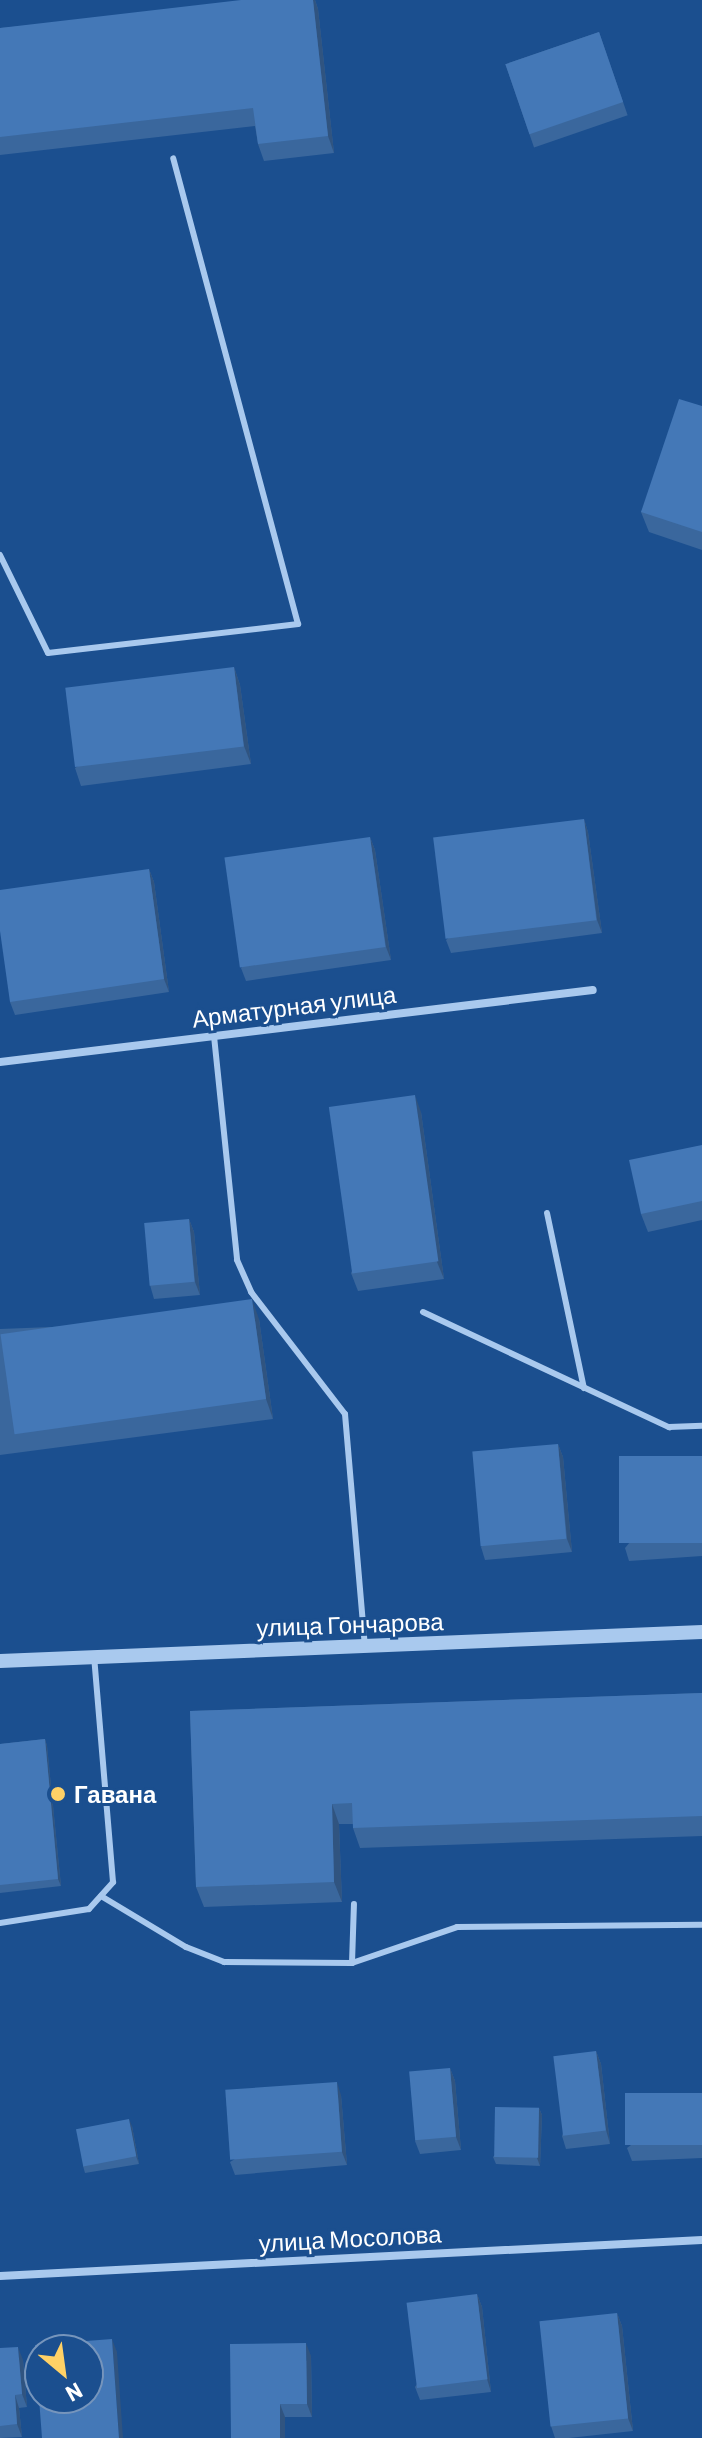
<!DOCTYPE html>
<meta charset="utf-8">
<style>
body{margin:0}
#map{position:relative;width:702px;height:2438px;overflow:hidden;background:#1b4f8f;font-family:Barlow,sans-serif}
div>[style]{position:absolute}
[style*='--x']{left:calc(var(--x)*1px);top:calc(var(--y)*1px);width:calc(var(--w)*1px);rotate:calc(var(--a)*1deg)}
.service>*{height:6px;margin:-3px;padding:0 3px;transform-origin:3px;border-radius:3px;background:#a9c9ee}
.minor>*{height:8px;margin:-4px;padding:0 4px;transform-origin:4px;border-radius:4px;background:#a9c9ee}
.tertiary>*{height:14px;margin:-7px;padding:0 7px;transform-origin:7px;border-radius:7px;background:#a9c9ee}
.wall>*{inset:0;background:#3a679d;transform-origin:0 0}
.shaded-wall>*{inset:0;background:#305480}
.building>*{inset:0;background:#4478b7;transform-origin:0 0}
.dots>*{width:22px;height:22px;translate:-50% -50%;box-sizing:border-box;border:4px solid #1b4f8f;border-radius:50%}
span{translate:-50% -50%;white-space:nowrap;text-align:center;line-height:1.15;-webkit-text-stroke:6px #1b4f8f;paint-order:stroke}
.street-label{font-size:24px;color:#fff}
.poi-label{font-size:24px;color:#fff;font-weight:700}
.left{translate:0 -50%;text-align:left}
.north{position:absolute;left:24px;top:2334px;width:80px;height:80px;box-sizing:border-box;background:#1b4f8f;border:2px solid #7695bc;border-radius:50%;rotate:151deg;font-size:22px;font-weight:700;line-height:32px;text-align:center;color:#fff}
.north::after{content:'';display:block;margin:auto;width:28px;height:36px;background:#ffd166;clip-path:polygon(50% 0,100% 100%,50% 72%,0 100%)}
</style>
<div id="map">
<div class="service">
<i style="--x:0;--y:555;--w:109;--a:63.9"></i>
<i style="--x:48;--y:653;--w:252;--a:-6.6"></i>
<i style="--x:298;--y:624;--w:482;--a:-105"></i>
<i style="--x:214;--y:1036;--w:225;--a:84.1"></i>
<i style="--x:237;--y:1260;--w:35;--a:66"></i>
<i style="--x:251;--y:1292;--w:154;--a:52.4"></i>
<i style="--x:345;--y:1414;--w:233;--a:85.1"></i>
<i style="--x:547;--y:1213;--w:179;--a:78.1"></i>
<i style="--x:423;--y:1312;--w:272;--a:25.1"></i>
<i style="--x:669;--y:1427;--w:33;--a:-2"></i>
<i style="--x:101;--y:1896;--w:99;--a:31"></i>
<i style="--x:186;--y:1947;--w:41;--a:21.5"></i>
<i style="--x:224;--y:1962;--w:128;--a:0.4"></i>
<i style="--x:352;--y:1963;--w:111;--a:-18.9"></i>
<i style="--x:457;--y:1927;--w:245;--a:-0.5"></i>
<i style="--x:0;--y:1923;--w:90;--a:-8.9"></i>
<i style="--x:89;--y:1909;--w:36;--a:-48"></i>
<i style="--x:113;--y:1882;--w:226;--a:-94.8"></i>
<i style="--x:352;--y:1963;--w:59;--a:-88.1"></i>
</div>
<div class="minor">
<i style="--x:0;--y:1062;--w:597;--a:-6.92"></i>
<i style="--x:0;--y:2276;--w:703;--a:-2.94"></i>
</div>
<div class="tertiary">
<i style="--x:0;--y:1661;--w:703;--a:-2.37"></i>
</div>
<div class="wall">
<i style="clip-path:polygon(315px 0,318px 9px,334px 153px,264px 161px,258px 144px,255px 126px,0 155px,0 28px)"></i>
<i style="left:599px;top:32px;width:88px;height:99px;rotate:71deg"></i>
<i style="clip-path:polygon(702px 406px,702px 550px,649px 532px,641px 512px)"></i>
<i style="clip-path:polygon(234px 667px,240px 685px,251px 764px,81px 786px,75px 768px)"></i>
<i style="clip-path:polygon(584px 819px,588px 832px,602px 933px,451px 953px,446px 940px)"></i>
<i style="clip-path:polygon(370px 837px,375px 850px,391px 960px,246px 981px,241px 968px)"></i>
<i style="clip-path:polygon(149px 869px,154px 882px,169px 992px,15px 1015px,10px 1002px)"></i>
<i style="clip-path:polygon(421px 1112px,444px 1279px,358px 1291px,351px 1273px)"></i>
<i style="clip-path:polygon(702px 1145px,702px 1220px,648px 1232px,641px 1214px)"></i>
<i style="clip-path:polygon(189px 1219px,194px 1232px,200px 1295px,154px 1299px,150px 1285px)"></i>
<i style="clip-path:polygon(259px 1319px,273px 1419px,0 1455px,0 1329px)"></i>
<i style="clip-path:polygon(558px 1444px,563px 1457px,572px 1552px,485px 1560px,481px 1547px)"></i>
<i style="clip-path:polygon(702px 1456px,702px 1556px,629px 1561px,625px 1548px)"></i>
<i style="clip-path:polygon(702px 1693px,702px 1836px,360px 1848px,353px 1828px,353px 1824px,339px 1824px,342px 1902px,204px 1907px,196px 1887px,190px 1711px)"></i>
<i style="clip-path:polygon(45px 1739px,47px 1746px,61px 1886px,0 1893px,0 1744px)"></i>
<i style="clip-path:polygon(596px 2051px,601px 2064px,610px 2144px,566px 2149px,562px 2136px)"></i>
<i style="clip-path:polygon(450px 2068px,455px 2081px,461px 2150px,420px 2154px,415px 2141px)"></i>
<i style="clip-path:polygon(702px 2093px,702px 2158px,632px 2161px,627px 2148px)"></i>
<i style="clip-path:polygon(341px 2095px,347px 2165px,235px 2175px,230px 2162px)"></i>
<i style="clip-path:polygon(539px 2108px,542px 2115px,540px 2166px,496px 2164px,493px 2157px)"></i>
<i style="clip-path:polygon(132px 2126px,139px 2164px,85px 2173px,83px 2166px)"></i>
<i style="clip-path:polygon(477px 2294px,482px 2307px,491px 2392px,420px 2400px,415px 2387px)"></i>
<i style="clip-path:polygon(617px 2313px,622px 2326px,633px 2431px,569px 2438px,555px 2438px,551px 2426px)"></i>
<i style="clip-path:polygon(0 2348px,23px 2360px,27px 2407px,19px 2408px,22px 2437px,0 2438px)"></i>
<i style="clip-path:polygon(311px 2356px,312px 2417px,285px 2417px,231px 2438px)"></i>
</div>
<div class="shaded-wall">
<i style="clip-path:polygon(313px 0,315px 0,318px 9px,334px 153px,328px 136px)"></i>
<i style="clip-path:polygon(234px 667px,240px 685px,251px 764px,244px 746px)"></i>
<i style="clip-path:polygon(584px 819px,588px 832px,602px 933px,597px 920px)"></i>
<i style="clip-path:polygon(370px 837px,375px 850px,391px 960px,386px 947px)"></i>
<i style="clip-path:polygon(149px 869px,154px 882px,169px 992px,164px 979px)"></i>
<i style="clip-path:polygon(415px 1095px,421px 1112px,444px 1279px,437px 1262px)"></i>
<i style="clip-path:polygon(189px 1219px,194px 1232px,200px 1295px,195px 1282px)"></i>
<i style="clip-path:polygon(252px 1299px,259px 1319px,273px 1419px,266px 1399px)"></i>
<i style="clip-path:polygon(558px 1444px,563px 1457px,572px 1552px,567px 1539px)"></i>
<i style="clip-path:polygon(45px 1739px,47px 1746px,61px 1886px,58px 1879px)"></i>
<i style="clip-path:polygon(332px 1804px,339px 1824px,342px 1902px,334px 1882px)"></i>
<i style="clip-path:polygon(596px 2051px,601px 2064px,610px 2144px,606px 2130px)"></i>
<i style="clip-path:polygon(450px 2068px,455px 2081px,461px 2150px,456px 2137px)"></i>
<i style="clip-path:polygon(337px 2082px,341px 2095px,347px 2165px,342px 2152px)"></i>
<i style="clip-path:polygon(539px 2108px,542px 2115px,540px 2166px,537px 2158px)"></i>
<i style="clip-path:polygon(129px 2119px,132px 2126px,139px 2164px,136px 2156px)"></i>
<i style="clip-path:polygon(477px 2294px,482px 2307px,491px 2392px,487px 2379px)"></i>
<i style="clip-path:polygon(617px 2313px,622px 2326px,633px 2431px,628px 2418px)"></i>
<i style="clip-path:polygon(112px 2339px,117px 2352px,123px 2438px,119px 2438px)"></i>
<i style="clip-path:polygon(306px 2343px,311px 2356px,312px 2417px,307px 2404px)"></i>
<i style="clip-path:polygon(18px 2347px,23px 2360px,27px 2407px,22px 2394px)"></i>
<i style="clip-path:polygon(15px 2395px,19px 2408px,22px 2437px,17px 2424px)"></i>
<i style="clip-path:polygon(280px 2404px,285px 2417px,285px 2438px,280px 2438px)"></i>
</div>
<div class="building">
<i style="clip-path:polygon(241px 0,313px 0,328px 136px,258px 144px,253px 108px,0 137px,0 28px)"></i>
<i style="left:599px;top:32px;width:74px;height:99px;rotate:71deg"></i>
<i style="clip-path:polygon(679px 399px,702px 406px,702px 532px,641px 512px)"></i>
<i style="left:234px;top:667px;width:80px;height:170px;rotate:83deg"></i>
<i style="left:584px;top:819px;width:102px;height:152px;rotate:83deg"></i>
<i style="left:370px;top:837px;width:111px;height:147px;rotate:82deg"></i>
<i style="clip-path:polygon(149px 869px,164px 979px,10px 1002px,0 931px,0 890px)"></i>
<i style="left:415px;top:1095px;width:168px;height:87px;rotate:82deg"></i>
<i style="clip-path:polygon(702px 1145px,702px 1201px,641px 1214px,629px 1160px)"></i>
<i style="left:189px;top:1219px;width:63px;height:45px;rotate:85deg"></i>
<i style="left:252px;top:1299px;width:101px;height:254px;rotate:82deg"></i>
<i style="left:558px;top:1444px;width:95px;height:86px;rotate:85deg"></i>
<i style="left:702px;top:1456px;width:87px;height:83px;rotate:90deg"></i>
<i style="clip-path:polygon(702px 1693px,702px 1816px,353px 1828px,352px 1803px,332px 1804px,334px 1882px,196px 1887px,190px 1711px)"></i>
<i style="clip-path:polygon(45px 1739px,58px 1879px,0 1885px,0 1744px)"></i>
<i style="left:596px;top:2051px;width:80px;height:43px;rotate:83deg"></i>
<i style="left:450px;top:2068px;width:69px;height:41px;rotate:85deg"></i>
<i style="left:337px;top:2082px;width:70px;height:112px;rotate:86deg"></i>
<i style="left:702px;top:2093px;width:52px;height:77px;rotate:90deg"></i>
<i style="left:495px;top:2107px;width:44px;height:50px;rotate:1deg"></i>
<i style="left:129px;top:2119px;width:38px;height:54px;rotate:79deg"></i>
<i style="left:477px;top:2294px;width:86px;height:71px;rotate:83deg"></i>
<i style="left:617px;top:2313px;width:106px;height:78px;rotate:84deg"></i>
<i style="clip-path:polygon(evenodd,112px 2339px,119px 2438px,42px 2438px,35px 2345px,112px 2339px,40px 2350px,88px 2350px,88px 2398px,40px 2398px,40px 2350px)"></i>
<i style="clip-path:polygon(306px 2343px,307px 2404px,280px 2404px,280px 2438px,231px 2438px,230px 2344px)"></i>
<i style="clip-path:polygon(18px 2347px,22px 2394px,15px 2395px,17px 2424px,0 2426px,0 2348px)"></i>
</div>
<div class="dots">
<i style="left:58px;top:1794px;background:#ffd166"></i>
</div>
<div class="street-label">
<span style="left:294px;top:1006px;rotate:-7deg">Арматурная улица</span>
<span style="left:350px;top:1624px;rotate:-2deg">улица Гончарова</span>
<span style="left:350px;top:2238px;rotate:-3deg">улица Мосолова</span>
</div>
<div class="poi-label">
<span class="left" style="left:74px;top:1794px">Гавана</span>
</div>
<div class="north">N</div>
</div>
